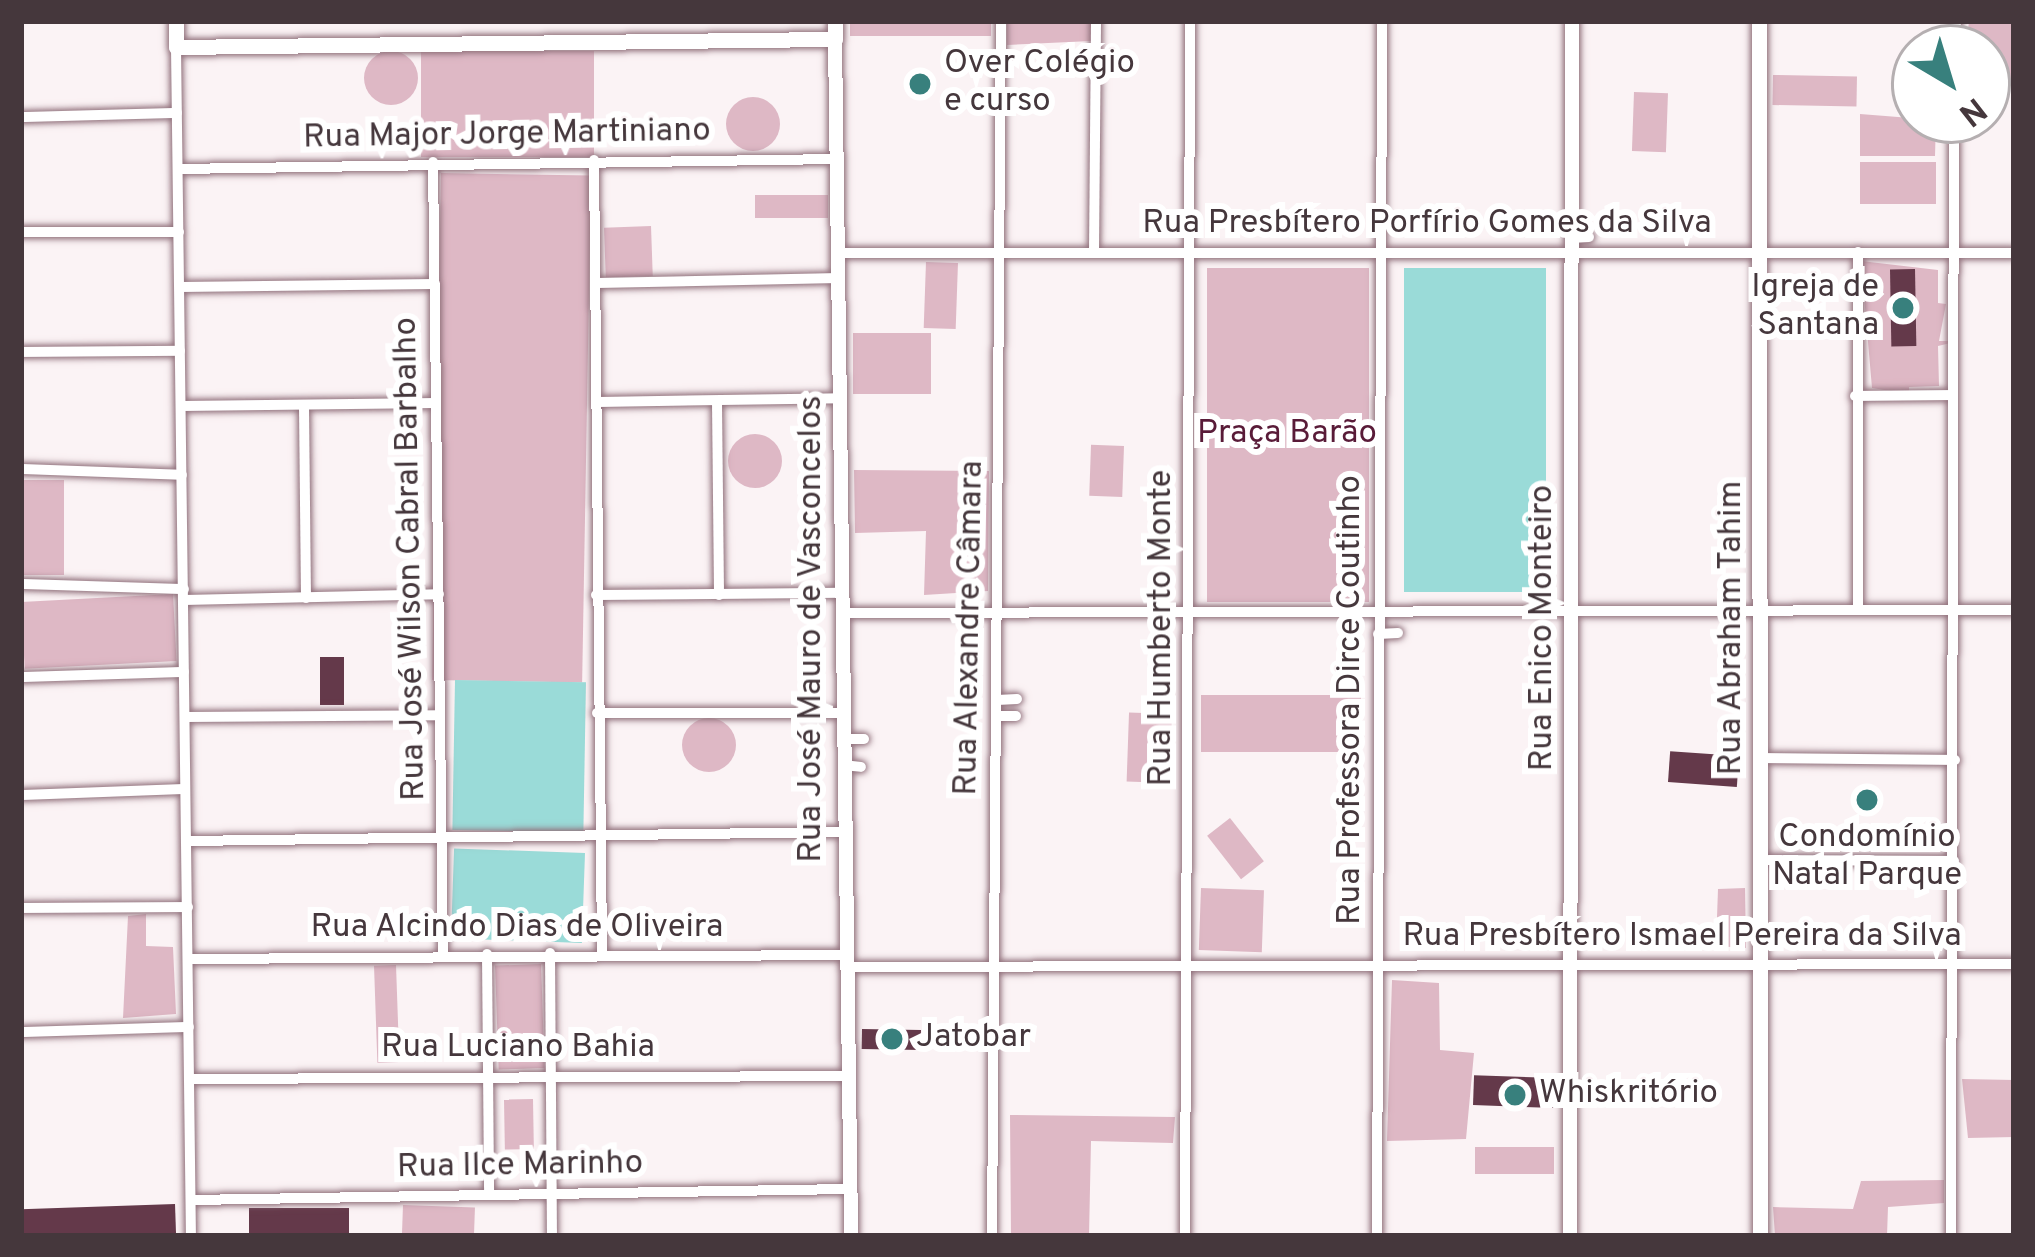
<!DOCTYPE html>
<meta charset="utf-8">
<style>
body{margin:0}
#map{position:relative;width:2035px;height:1257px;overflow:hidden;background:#fbf3f5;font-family:Overpass,sans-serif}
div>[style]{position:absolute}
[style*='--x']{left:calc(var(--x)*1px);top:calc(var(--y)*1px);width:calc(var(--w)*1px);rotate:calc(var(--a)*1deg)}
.green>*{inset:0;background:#deb8c5;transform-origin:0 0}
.round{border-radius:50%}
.water>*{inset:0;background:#9adbd8;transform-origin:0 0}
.building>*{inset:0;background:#64394a;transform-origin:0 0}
.roads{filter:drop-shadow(0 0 3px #91717c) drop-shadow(0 0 3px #91717c)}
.minor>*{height:10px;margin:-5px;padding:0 5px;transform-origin:5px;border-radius:5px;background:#fff}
.tertiary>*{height:14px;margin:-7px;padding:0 7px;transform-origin:7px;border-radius:7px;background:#fff}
.secondary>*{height:15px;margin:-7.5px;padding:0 7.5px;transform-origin:7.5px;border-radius:7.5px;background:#fff}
.dots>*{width:33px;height:33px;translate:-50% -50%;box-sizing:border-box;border:6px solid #fff;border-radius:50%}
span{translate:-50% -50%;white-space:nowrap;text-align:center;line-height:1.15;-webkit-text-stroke:12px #fff;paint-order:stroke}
.poi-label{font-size:33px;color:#45373c}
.left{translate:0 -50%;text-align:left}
.right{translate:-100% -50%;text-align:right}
.street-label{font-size:33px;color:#45373c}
.park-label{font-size:33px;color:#591b38}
.frame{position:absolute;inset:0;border:24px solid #45373c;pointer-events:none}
.north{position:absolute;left:1891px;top:24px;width:120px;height:120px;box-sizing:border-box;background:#fff;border:3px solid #b5afb1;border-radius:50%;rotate:142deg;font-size:33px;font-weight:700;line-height:48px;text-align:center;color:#45373c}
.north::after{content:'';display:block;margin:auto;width:42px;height:54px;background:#38807d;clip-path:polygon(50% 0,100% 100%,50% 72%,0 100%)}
</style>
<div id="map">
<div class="green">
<i style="left:850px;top:21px;width:141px;height:15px"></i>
<i style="clip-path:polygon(1007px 21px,1091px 21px,1091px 41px,1007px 45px)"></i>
<i style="clip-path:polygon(1969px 21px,2014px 21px,2014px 85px,1987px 86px,1987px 48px,1966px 48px)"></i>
<i class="round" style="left:364px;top:51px;width:54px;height:54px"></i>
<i style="left:421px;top:51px;width:173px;height:106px"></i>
<i style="left:1773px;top:75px;width:84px;height:30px;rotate:1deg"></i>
<i style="left:1634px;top:92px;width:34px;height:59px;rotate:2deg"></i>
<i class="round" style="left:726px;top:97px;width:54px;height:54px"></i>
<i style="clip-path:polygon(1860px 114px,1936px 120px,1935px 156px,1860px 156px)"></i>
<i style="left:1860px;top:162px;width:76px;height:42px"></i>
<i style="left:441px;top:173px;width:150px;height:507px;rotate:1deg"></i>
<i style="left:755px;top:195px;width:73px;height:23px"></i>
<i style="left:651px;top:226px;width:50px;height:47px;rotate:88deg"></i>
<i style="clip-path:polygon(1861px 261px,1938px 270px,1938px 303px,1946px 304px,1939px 341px,1959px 341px,1938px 346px,1939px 386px,1909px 387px,1909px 394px,1872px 388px)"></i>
<i style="left:926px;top:262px;width:32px;height:66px;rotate:2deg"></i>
<i style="left:1369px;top:268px;width:334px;height:162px;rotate:90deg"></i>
<i style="left:853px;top:333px;width:78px;height:61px"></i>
<i class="round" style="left:728px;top:434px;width:54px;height:54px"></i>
<i style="left:1124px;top:446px;width:51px;height:33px;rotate:92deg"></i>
<i style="clip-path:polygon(854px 470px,989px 471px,988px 591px,924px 595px,926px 531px,855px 533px)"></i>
<i style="left:21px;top:480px;width:43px;height:95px"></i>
<i style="left:173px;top:594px;width:67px;height:152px;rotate:87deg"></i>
<i style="left:1201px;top:695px;width:160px;height:57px"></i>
<i style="left:1172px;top:714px;width:69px;height:43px;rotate:92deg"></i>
<i class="round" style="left:682px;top:718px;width:54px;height:54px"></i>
<i style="left:1230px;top:818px;width:55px;height:29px;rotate:52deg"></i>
<i style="left:1201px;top:888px;width:63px;height:62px;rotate:2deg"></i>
<i style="clip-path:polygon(1745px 888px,1746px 948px,1716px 946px,1718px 889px)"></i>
<i style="clip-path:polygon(146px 914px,146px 946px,173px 947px,176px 1014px,123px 1018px,128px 916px)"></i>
<i style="left:541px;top:964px;width:104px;height:46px;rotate:88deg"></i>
<i style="left:396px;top:965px;width:97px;height:22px;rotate:88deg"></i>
<i style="clip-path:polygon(1392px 980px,1439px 983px,1440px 1050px,1474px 1053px,1466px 1139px,1387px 1141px)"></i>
<i style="clip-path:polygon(1962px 1079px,2014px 1080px,2014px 1137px,1968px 1138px)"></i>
<i style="left:533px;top:1099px;width:50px;height:29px;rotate:89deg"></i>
<i style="clip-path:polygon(1010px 1115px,1175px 1117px,1173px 1143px,1091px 1141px,1089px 1236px,1011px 1236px)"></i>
<i style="left:1554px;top:1147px;width:27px;height:79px;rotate:90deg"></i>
<i style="clip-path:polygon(1944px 1180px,1944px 1203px,1888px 1207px,1887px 1236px,1775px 1236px,1773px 1207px,1853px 1209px,1861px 1181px)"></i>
<i style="left:403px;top:1205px;width:72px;height:31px;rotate:2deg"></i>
</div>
<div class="water">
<i style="left:1546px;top:268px;width:324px;height:142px;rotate:90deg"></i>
<i style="left:455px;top:680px;width:131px;height:150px;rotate:1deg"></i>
<i style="left:585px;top:853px;width:90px;height:131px;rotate:92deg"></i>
</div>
<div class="building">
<i style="left:1915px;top:269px;width:77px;height:25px;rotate:89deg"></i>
<i style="left:320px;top:657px;width:24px;height:48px"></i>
<i style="left:1739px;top:756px;width:31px;height:69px;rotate:94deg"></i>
<i style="left:862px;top:1029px;width:59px;height:20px;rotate:1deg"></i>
<i style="left:1556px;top:1078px;width:30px;height:82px;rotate:92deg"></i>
<i style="left:175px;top:1204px;width:32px;height:154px;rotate:88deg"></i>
<i style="left:349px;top:1208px;width:28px;height:100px;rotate:90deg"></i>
</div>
<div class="roads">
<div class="minor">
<i style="--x:176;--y:47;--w:1189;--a:89.28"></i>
<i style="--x:1955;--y:48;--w:27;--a:-88"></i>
<i style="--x:21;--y:117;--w:156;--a:-1.5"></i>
<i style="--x:594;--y:160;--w:793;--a:89.42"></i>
<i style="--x:433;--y:162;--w:793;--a:89.28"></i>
<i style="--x:178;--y:169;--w:659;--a:-0.87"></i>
<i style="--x:21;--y:232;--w:158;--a:0"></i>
<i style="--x:1571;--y:238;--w:18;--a:-3"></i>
<i style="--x:1858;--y:252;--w:358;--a:90"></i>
<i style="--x:839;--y:253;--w:1175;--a:0"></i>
<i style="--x:1094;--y:253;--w:232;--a:-89.5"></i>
<i style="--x:597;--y:283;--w:242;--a:-1.2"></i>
<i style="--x:180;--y:287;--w:255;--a:-0.7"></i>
<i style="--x:21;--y:352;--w:159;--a:-0.4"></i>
<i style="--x:1855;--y:396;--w:95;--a:-0.6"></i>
<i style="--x:598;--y:402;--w:244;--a:-0.9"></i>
<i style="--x:717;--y:402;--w:193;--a:89.4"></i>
<i style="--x:182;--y:406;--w:254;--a:-0.7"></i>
<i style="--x:304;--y:407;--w:191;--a:89.4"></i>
<i style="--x:21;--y:469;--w:161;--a:2.1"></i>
<i style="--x:21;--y:584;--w:163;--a:1.8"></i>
<i style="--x:596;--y:595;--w:246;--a:-0.5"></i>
<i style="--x:184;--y:600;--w:255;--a:-1.3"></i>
<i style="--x:842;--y:613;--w:1172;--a:-0.15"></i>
<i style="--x:1378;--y:634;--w:20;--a:-3"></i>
<i style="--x:21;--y:677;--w:163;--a:-1.8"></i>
<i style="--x:997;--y:700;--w:20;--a:-3"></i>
<i style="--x:597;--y:713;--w:246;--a:0"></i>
<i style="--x:997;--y:716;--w:19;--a:0"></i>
<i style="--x:185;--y:717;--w:255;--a:-0.4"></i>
<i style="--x:843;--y:739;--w:21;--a:0"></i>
<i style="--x:1763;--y:758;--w:192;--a:0.6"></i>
<i style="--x:843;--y:765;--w:18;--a:6"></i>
<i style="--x:21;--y:795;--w:164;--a:-2.1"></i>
<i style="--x:187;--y:841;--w:656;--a:-0.79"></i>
<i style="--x:1762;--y:860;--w:192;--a:0.3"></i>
<i style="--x:21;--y:908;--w:167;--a:-0.3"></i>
<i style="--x:550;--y:953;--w:283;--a:89.6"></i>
<i style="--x:487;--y:954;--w:241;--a:89.5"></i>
<i style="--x:189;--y:959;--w:656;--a:-0.35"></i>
<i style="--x:846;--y:967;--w:1168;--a:-0.15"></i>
<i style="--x:21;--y:1032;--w:168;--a:-1.7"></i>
<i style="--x:189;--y:1079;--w:659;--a:-0.26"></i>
<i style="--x:191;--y:1200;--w:659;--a:-0.96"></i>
<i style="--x:992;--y:1236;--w:1215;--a:-89.58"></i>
<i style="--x:1185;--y:1236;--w:1215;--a:-89.76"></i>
<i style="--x:1377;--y:1236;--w:1215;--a:-89.76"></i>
<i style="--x:1951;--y:1236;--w:1116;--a:-89.85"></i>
</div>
<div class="tertiary">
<i style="--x:835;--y:39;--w:1197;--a:89.23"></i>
<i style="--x:1570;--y:1236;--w:1215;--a:-89.91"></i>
</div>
<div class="secondary">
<i style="--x:176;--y:21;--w:26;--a:90"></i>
<i style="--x:176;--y:47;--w:659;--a:-0.7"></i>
<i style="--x:835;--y:39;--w:18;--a:-90"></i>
<i style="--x:1759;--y:21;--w:1215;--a:89.95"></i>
</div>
</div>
<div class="dots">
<i style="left:920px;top:84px;background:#38807d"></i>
<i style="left:1903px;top:308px;background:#38807d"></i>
<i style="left:1867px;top:800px;background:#38807d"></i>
<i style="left:892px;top:1039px;background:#38807d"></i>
<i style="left:1515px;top:1095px;background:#38807d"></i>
</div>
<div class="poi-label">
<span class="left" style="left:944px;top:84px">Over Colégio<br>e curso</span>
<span class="right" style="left:1879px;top:308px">Igreja de<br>Santana</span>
<span style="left:1867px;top:858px">Condomínio<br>Natal Parque</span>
<span class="left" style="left:916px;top:1039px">Jatobar</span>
<span class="left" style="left:1539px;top:1095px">Whiskritório</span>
</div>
<div class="street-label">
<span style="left:507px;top:136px;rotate:-1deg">Rua Major Jorge Martiniano</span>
<span style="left:1427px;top:225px">Rua Presbítero Porfírio Gomes da Silva</span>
<span style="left:412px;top:559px;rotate:-91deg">Rua José Wilson Cabral Barbalho</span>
<span style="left:971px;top:628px;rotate:-89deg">Rua Alexandre Câmara</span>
<span style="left:1163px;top:628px;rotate:-90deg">Rua Humberto Monte</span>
<span style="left:1544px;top:628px;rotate:-90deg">Rua Enico Monteiro</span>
<span style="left:1733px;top:628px;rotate:-90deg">Rua Abraham Tahim</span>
<span style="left:813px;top:629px;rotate:-90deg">Rua José Mauro de Vasconcelos</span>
<span style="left:1352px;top:700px;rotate:-90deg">Rua Professora Dirce Coutinho</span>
<span style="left:517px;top:929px">Rua Alcindo Dias de Oliveira</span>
<span style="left:1682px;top:938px">Rua Presbítero Ismael Pereira da Silva</span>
<span style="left:518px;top:1049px">Rua Luciano Bahia</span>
<span style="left:520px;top:1167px;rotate:-1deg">Rua Ilce Marinho</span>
</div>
<div class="park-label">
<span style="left:1287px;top:435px">Praça Barão</span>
</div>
<div class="frame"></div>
<div class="north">N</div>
</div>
